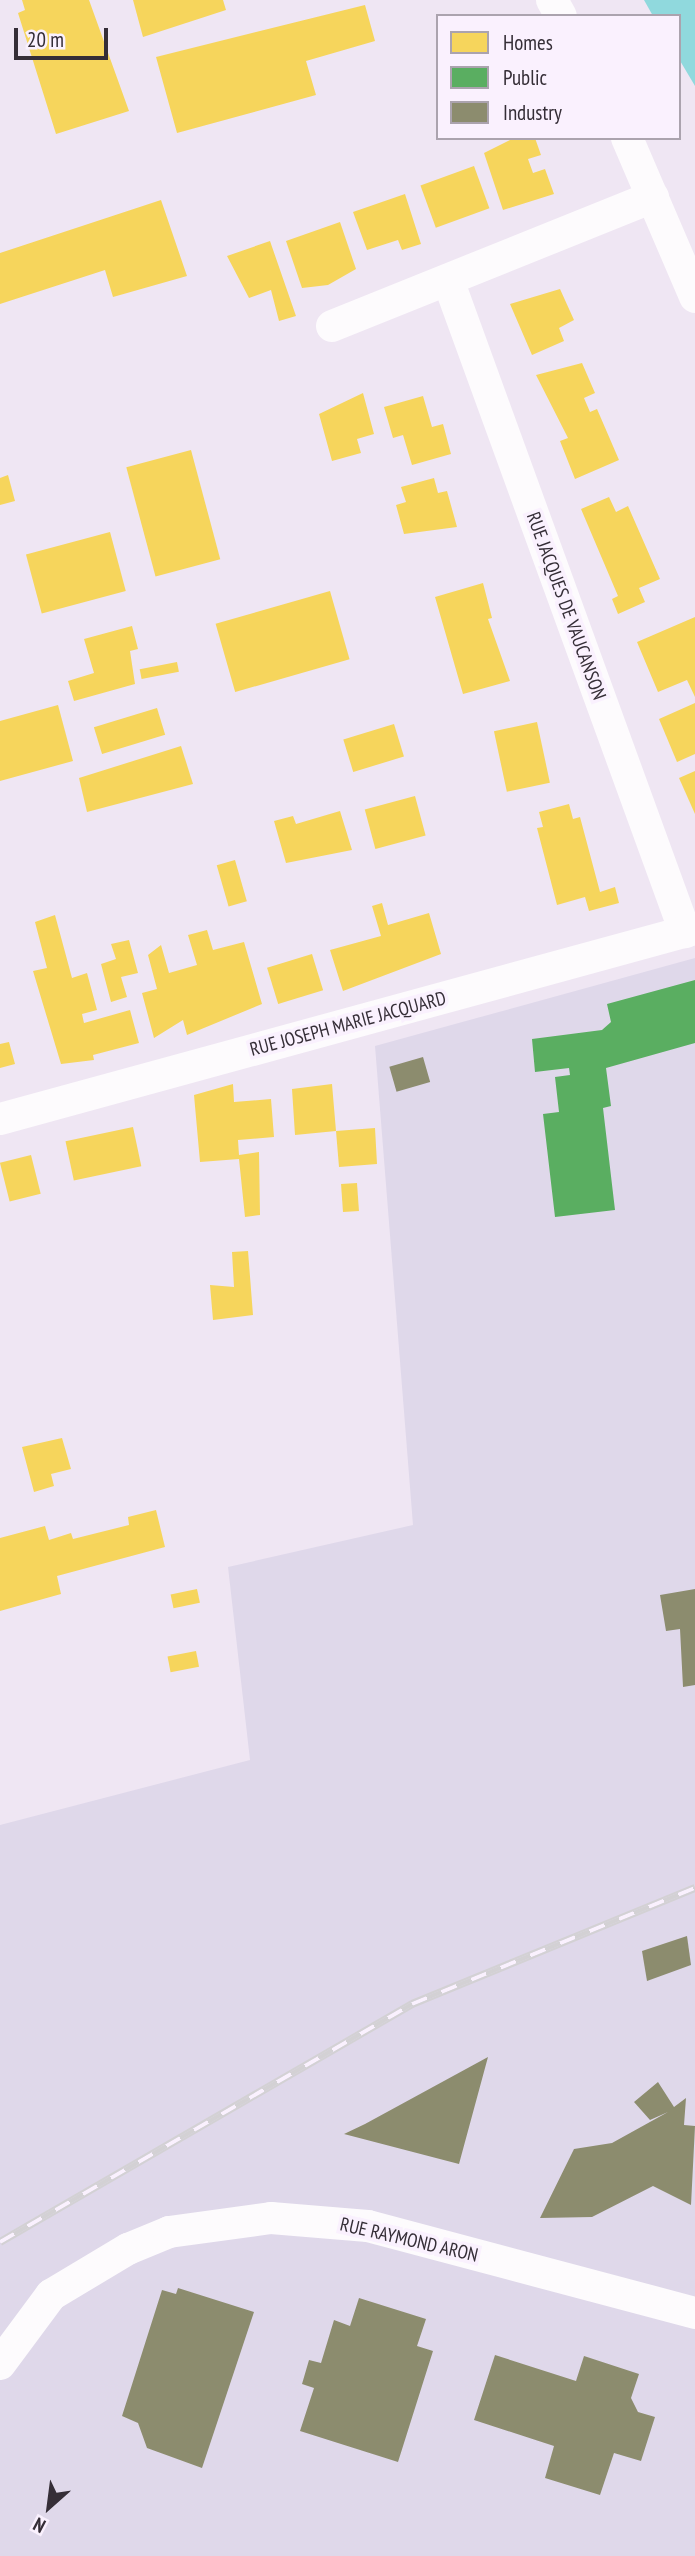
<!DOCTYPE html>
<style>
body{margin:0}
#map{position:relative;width:695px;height:2556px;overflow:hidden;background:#efe6f3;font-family:"PT Sans Narrow",sans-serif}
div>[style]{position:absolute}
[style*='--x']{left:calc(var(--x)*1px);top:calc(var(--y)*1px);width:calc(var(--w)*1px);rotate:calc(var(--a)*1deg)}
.industrial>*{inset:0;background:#dfd8ea}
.water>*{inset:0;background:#90d9dd}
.homes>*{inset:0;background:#f6d55c;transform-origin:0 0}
.public>*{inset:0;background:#5aae61}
.industry>*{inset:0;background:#8c8c6e;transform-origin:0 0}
.minor>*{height:32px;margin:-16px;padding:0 16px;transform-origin:16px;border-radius:16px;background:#fdfbfd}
.rail>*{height:8px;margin-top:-4px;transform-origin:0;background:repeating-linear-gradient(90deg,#faf1fe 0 16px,#d3d1d4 0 32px);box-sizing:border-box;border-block:2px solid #d3d1d4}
span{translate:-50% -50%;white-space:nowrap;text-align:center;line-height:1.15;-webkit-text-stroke:7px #faf1fe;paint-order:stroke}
.street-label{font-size:19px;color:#352e37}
.legend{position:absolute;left:436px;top:14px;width:245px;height:126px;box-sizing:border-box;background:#faf1fe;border:2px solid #aba3ae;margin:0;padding:9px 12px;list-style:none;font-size:21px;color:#352e37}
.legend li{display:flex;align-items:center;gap:14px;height:35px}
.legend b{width:35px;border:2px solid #aba3ae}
.north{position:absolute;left:14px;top:2472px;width:70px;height:70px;-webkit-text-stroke:5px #faf1fe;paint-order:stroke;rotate:208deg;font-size:19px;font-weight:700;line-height:28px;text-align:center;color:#352e37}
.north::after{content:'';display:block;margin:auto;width:24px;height:32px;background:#352e37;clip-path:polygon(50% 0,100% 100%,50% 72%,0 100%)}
.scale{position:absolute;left:14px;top:28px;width:94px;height:32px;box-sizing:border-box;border:4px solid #352e37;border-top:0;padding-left:9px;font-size:21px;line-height:24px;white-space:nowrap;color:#352e37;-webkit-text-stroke:5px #faf1fe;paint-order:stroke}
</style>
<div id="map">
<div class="industrial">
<i style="clip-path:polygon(695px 958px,695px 2556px,0 2556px,0 1825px,250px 1760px,228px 1567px,413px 1525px,375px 1046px)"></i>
</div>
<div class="water">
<i style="clip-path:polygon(644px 0,695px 0,695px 86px,679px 59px,679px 16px,653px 16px)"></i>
</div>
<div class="homes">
<i style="clip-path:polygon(22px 0,89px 0,129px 111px,56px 134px,18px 13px,25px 10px)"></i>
<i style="clip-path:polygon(133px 0,223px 0,226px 10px,143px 37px)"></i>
<i style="clip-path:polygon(365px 5px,375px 41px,306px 61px,316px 95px,177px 133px,156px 57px)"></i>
<i style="clip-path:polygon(514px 138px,535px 138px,541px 155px,528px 159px,533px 173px,545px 169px,554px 194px,503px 210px,484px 153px)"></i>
<i style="left:474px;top:166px;width:45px;height:57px;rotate:70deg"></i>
<i style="clip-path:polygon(405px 194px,421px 244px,402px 250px,398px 240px,367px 250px,353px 212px)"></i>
<i style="clip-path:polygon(161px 200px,187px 276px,113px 297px,105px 270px,0 304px,0 253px)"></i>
<i style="clip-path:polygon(340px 222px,356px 269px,328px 285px,302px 288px,286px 241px)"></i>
<i style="clip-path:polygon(270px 241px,296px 316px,279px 321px,271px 290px,249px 298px,227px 256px)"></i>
<i style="clip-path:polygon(560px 289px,574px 320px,559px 328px,564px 341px,532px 355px,510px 304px)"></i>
<i style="clip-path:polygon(582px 363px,595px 393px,584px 398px,590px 412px,597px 409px,619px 460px,575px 479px,560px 441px,568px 438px,536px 375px)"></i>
<i style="clip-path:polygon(363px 393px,374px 434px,357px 439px,361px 453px,332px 461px,319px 414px)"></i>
<i style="clip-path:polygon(423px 396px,432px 427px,443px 424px,451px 454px,412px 465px,403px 435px,393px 438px,384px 407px)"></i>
<i style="left:191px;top:450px;width:113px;height:67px;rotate:75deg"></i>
<i style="clip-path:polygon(8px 475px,15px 501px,0 505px,0 478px)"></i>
<i style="clip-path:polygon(434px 478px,438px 493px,447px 491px,457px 527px,404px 534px,396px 505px,406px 502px,401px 487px)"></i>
<i style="clip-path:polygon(609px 497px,616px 512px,628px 506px,660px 579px,639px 588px,645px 602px,618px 614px,612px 599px,618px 596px,581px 509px)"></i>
<i style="left:110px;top:532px;width:61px;height:87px;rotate:75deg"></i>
<i style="clip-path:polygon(483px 583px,492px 618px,488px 619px,510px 681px,463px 694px,435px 597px)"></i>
<i style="left:330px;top:591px;width:71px;height:119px;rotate:74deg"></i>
<i style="clip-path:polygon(695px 617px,695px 697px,687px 680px,658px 692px,637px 642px)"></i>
<i style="clip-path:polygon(132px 626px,138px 649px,130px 651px,135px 684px,74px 701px,68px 681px,94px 673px,84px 639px)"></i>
<i style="left:177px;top:662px;width:10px;height:38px;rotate:79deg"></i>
<i style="clip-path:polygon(695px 703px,695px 754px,677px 762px,659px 719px)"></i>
<i style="clip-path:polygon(58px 705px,73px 761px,0 781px,0 721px)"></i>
<i style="left:157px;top:708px;width:28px;height:66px;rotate:73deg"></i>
<i style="left:537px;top:722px;width:62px;height:44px;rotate:78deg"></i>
<i style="left:394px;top:724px;width:34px;height:53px;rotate:73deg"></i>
<i style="clip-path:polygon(181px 746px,193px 784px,87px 812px,79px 778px)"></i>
<i style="clip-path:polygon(695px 771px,695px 814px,679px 778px)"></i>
<i style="left:415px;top:796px;width:41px;height:52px;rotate:75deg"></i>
<i style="clip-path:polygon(569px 804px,573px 819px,580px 817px,600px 892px,615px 887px,619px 903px,589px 911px,585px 897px,557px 905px,537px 828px,543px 827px,539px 812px)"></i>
<i style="clip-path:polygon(340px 811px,352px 850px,286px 863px,274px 821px,293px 816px,296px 824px)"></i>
<i style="left:235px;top:860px;width:43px;height:19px;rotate:74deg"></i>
<i style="clip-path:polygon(382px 903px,388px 925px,429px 913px,441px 954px,343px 991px,330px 950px,381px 936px,372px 906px)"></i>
<i style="clip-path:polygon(55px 915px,72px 978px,87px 973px,97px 1010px,82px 1014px,84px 1023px,130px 1010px,139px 1043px,93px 1055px,94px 1060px,61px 1064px,33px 971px,47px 968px,35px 922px)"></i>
<i style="clip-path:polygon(207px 930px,213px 950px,244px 942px,262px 1004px,187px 1035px,183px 1020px,154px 1038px,142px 993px,157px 989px,148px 955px,161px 945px,169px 973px,197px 965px,188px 935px)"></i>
<i style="clip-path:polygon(129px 940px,138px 973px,121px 977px,127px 997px,111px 1002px,101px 964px,116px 959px,111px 944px)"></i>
<i style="left:312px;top:954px;width:38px;height:47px;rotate:73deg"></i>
<i style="clip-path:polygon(9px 1042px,15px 1064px,0 1068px,0 1044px)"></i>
<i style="clip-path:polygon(233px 1084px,234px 1102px,271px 1099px,274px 1137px,238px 1140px,239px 1155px,259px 1152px,260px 1215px,245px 1217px,239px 1159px,200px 1162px,194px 1095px)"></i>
<i style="clip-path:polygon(332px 1084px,336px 1131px,375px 1128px,377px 1164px,339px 1167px,336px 1131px,295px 1135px,292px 1089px)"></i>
<i style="left:133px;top:1127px;width:40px;height:69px;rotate:78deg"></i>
<i style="left:31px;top:1155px;width:40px;height:32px;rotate:76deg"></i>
<i style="left:357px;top:1183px;width:28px;height:16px;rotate:86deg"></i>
<i style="clip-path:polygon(248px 1251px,253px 1315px,213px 1320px,210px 1285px,234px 1287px,232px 1252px)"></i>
<i style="clip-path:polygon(62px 1438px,71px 1469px,51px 1474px,54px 1486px,34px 1492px,22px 1447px)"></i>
<i style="clip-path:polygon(156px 1510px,165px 1547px,57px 1576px,61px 1594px,0 1611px,0 1538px,45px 1526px,49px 1540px,71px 1533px,73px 1539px,129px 1525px,128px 1517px)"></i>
<i style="left:197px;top:1589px;width:14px;height:27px;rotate:78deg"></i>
<i style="left:196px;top:1651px;width:16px;height:29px;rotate:79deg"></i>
</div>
<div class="public">
<i style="clip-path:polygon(695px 980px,695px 1043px,606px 1068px,611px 1106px,603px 1108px,615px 1210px,555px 1217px,543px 1114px,559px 1112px,555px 1077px,570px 1075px,569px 1068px,535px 1072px,532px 1039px,602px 1030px,611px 1022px,607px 1004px)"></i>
</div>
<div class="industry">
<i style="left:423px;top:1057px;width:26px;height:35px;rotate:74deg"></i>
<i style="clip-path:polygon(695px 1589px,695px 1685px,683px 1687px,680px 1629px,666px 1631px,660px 1595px)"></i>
<i style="clip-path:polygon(687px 1936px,691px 1965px,647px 1981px,642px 1951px)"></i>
<i style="clip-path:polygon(488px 2057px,459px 2164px,344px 2134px,365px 2124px)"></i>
<i style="clip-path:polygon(658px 2082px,674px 2107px,686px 2098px,684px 2125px,695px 2126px,691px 2205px,653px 2186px,592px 2217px,540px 2218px,574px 2149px,612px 2143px,668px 2112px,650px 2120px,634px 2102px)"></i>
<i style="clip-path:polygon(178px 2288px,254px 2312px,202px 2468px,147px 2448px,138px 2423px,122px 2416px,162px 2290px,176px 2294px)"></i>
<i style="clip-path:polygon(359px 2298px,426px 2319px,417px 2346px,433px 2351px,398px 2462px,300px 2431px,314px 2388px,302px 2384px,309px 2360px,321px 2363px,334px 2320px,350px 2326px)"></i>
<i style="clip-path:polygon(495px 2355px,576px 2381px,584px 2356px,639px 2374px,631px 2398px,638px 2412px,655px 2417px,641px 2461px,614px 2453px,600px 2495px,545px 2478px,554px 2446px,474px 2420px)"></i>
</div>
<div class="minor">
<i style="--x:552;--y:0;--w:18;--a:61"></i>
<i style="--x:627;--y:138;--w:173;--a:66.8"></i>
<i style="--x:448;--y:280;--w:694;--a:70.02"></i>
<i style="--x:332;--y:326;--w:346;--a:-21.9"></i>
<i style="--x:0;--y:1119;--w:721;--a:-15.29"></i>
<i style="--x:0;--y:2364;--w:86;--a:-53.5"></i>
<i style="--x:51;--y:2295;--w:90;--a:-30.9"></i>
<i style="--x:128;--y:2249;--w:44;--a:-22.5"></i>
<i style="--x:169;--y:2232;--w:103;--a:-7.8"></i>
<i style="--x:271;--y:2218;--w:97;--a:4.7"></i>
<i style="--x:368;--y:2226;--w:338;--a:14.9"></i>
</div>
<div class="rail">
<i style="--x:0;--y:2242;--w:476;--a:-30"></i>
<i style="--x:412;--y:2004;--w:306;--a:-22.3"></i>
</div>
<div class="street-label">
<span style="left:566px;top:606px;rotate:70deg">RUE JACQUES DE VAUCANSON</span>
<span style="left:348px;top:1024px;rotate:-15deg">RUE JOSEPH MARIE JACQUARD</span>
<span style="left:409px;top:2240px;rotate:13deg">RUE RAYMOND ARON</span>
</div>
<ul class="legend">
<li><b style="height:19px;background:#f6d55c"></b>Homes</li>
<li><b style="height:19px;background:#5aae61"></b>Public</li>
<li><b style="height:19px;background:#8c8c6e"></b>Industry</li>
</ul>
<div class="north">N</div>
<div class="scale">20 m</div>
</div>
